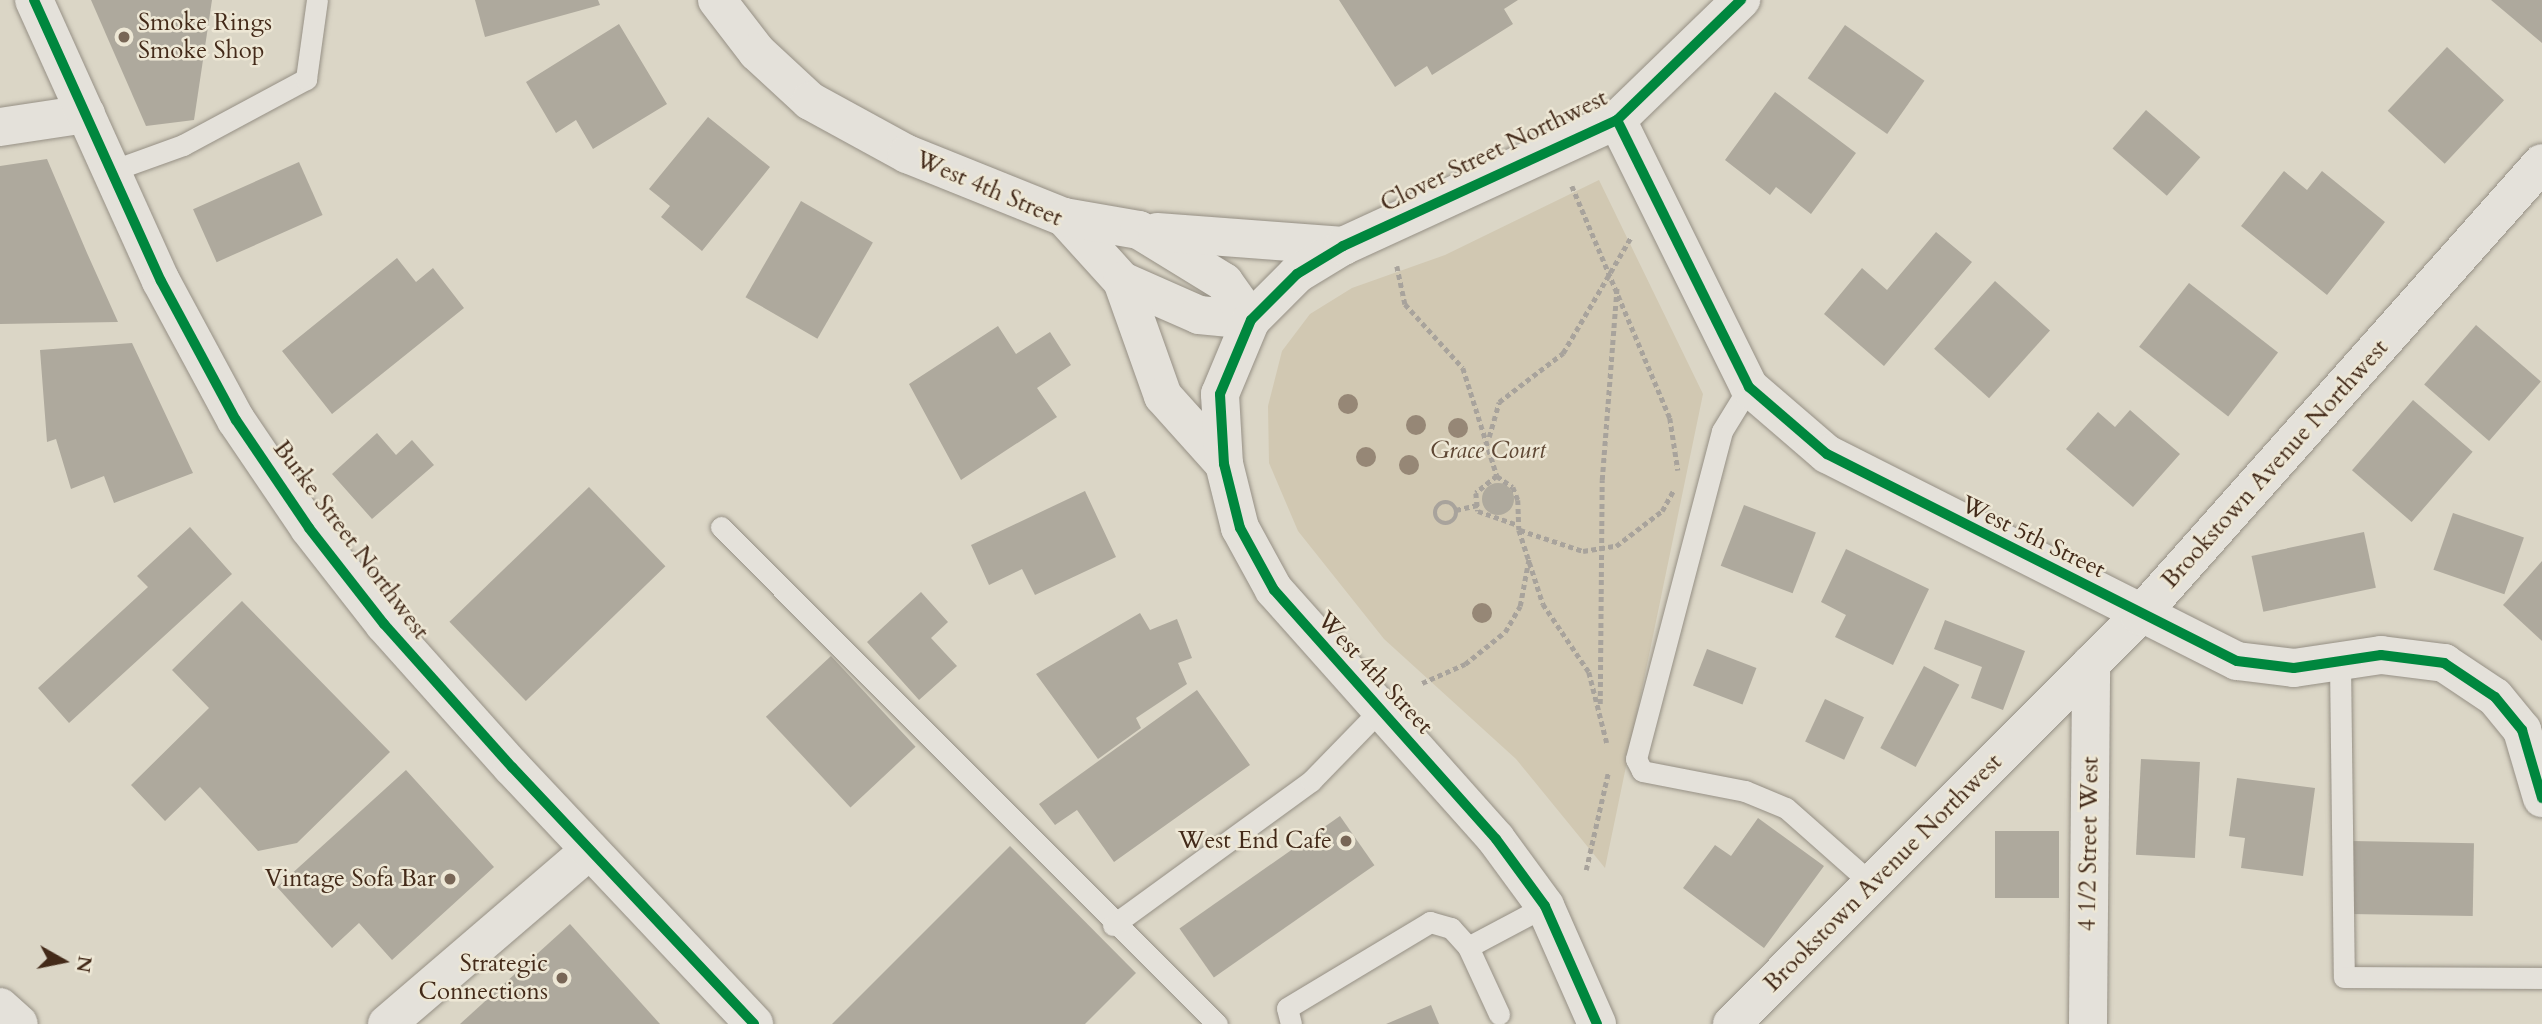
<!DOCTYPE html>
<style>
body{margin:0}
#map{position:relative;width:2542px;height:1024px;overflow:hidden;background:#dbd6c6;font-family:Cardo,serif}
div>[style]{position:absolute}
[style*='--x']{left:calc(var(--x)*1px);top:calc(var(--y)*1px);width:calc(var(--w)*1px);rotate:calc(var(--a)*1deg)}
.green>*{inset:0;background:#d1c8b2}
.building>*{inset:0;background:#aea99d;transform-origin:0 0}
.round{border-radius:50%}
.path>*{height:4.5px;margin-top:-2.25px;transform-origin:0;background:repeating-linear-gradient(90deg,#a8a39c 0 5px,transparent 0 8.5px)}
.path>.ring{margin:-2.25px;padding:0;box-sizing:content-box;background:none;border:4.5px solid #a8a39c;border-radius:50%}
.roads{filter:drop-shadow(0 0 2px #969085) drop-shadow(0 0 2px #969085)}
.lane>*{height:21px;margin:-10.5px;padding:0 10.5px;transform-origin:10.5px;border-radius:10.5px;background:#e4e1da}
.street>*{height:38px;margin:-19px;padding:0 19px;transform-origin:19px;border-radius:19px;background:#e4e1da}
.secondary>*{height:38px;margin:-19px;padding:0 19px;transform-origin:19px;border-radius:19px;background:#e4e1da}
.cycleway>*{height:10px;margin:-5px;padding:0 5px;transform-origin:5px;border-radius:5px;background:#00873e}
.trees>*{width:20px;height:20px;margin:-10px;border-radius:50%;background:#968776}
.dots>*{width:19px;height:19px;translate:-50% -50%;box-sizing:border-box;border:4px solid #ede7d5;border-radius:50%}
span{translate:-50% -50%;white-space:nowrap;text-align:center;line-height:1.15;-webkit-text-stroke:5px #ede7d5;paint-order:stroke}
.poi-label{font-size:24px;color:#432a19}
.left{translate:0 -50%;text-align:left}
.right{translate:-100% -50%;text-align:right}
.street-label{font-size:24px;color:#432a19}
.park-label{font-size:24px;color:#5e4734;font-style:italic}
.north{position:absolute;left:28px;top:926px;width:70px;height:70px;-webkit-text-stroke:5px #ede7d5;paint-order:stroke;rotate:99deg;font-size:19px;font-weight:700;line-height:28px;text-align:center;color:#432a19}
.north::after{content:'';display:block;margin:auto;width:24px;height:32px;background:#432a19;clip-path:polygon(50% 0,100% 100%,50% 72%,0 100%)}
</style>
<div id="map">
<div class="green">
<i style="clip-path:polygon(1599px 180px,1703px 394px,1605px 868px,1516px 759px,1384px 639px,1298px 531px,1269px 463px,1268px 406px,1282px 351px,1310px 314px,1352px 288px,1445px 255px)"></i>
</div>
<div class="building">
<i style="clip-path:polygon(91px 0,212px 0,194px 120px,146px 126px)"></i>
<i style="clip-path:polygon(475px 0,598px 0,600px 5px,485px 37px)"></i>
<i style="clip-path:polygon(1339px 0,1518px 0,1504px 9px,1513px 24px,1432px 75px,1427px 66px,1395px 87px)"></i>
<i style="clip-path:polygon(2491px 0,2542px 0,2542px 43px)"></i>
<i style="clip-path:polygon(619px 24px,667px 104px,593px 149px,576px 120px,556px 133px,526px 82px)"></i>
<i style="left:1845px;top:25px;width:97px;height:65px;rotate:35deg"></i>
<i style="left:2447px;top:47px;width:78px;height:87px;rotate:43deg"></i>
<i style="clip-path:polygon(1775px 92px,1856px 153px,1811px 214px,1776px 187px,1770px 195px,1725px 160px)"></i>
<i style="left:2146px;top:110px;width:72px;height:51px;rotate:41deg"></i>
<i style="clip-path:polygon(708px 117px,770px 167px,702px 251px,661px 217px,670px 206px,649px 189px)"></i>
<i style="clip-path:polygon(47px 159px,87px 253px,118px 322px,0 324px,0 166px)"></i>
<i style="left:299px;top:162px;width:58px;height:116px;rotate:66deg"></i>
<i style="clip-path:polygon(2284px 171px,2307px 190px,2322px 171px,2385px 222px,2327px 295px,2241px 226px)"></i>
<i style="left:801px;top:201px;width:83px;height:111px;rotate:30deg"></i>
<i style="clip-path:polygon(1936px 232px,1972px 262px,1884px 366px,1824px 314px,1862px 268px,1887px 290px)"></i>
<i style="clip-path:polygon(397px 258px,416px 282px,433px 268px,464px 308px,332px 414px,282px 351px)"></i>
<i style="left:1995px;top:281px;width:74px;height:91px;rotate:42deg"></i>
<i style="left:2189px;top:283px;width:113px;height:81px;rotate:38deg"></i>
<i style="left:2476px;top:325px;width:86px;height:79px;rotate:41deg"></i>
<i style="clip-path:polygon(998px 326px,1016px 354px,1050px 332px,1071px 365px,1037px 388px,1057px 417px,961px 480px,909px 384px)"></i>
<i style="clip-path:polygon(132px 343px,193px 473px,114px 503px,104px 476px,71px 489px,56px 439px,47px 442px,40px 350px)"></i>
<i style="left:2413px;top:400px;width:79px;height:93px;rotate:41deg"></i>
<i style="clip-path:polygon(2130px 410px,2180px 454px,2133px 507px,2066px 449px,2098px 412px,2115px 427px)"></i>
<i style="clip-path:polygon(377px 433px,396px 455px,412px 440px,434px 465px,372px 519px,332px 474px)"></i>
<i class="round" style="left:1482px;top:483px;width:32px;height:32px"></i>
<i style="left:589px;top:487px;width:110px;height:194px;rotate:46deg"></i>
<i style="clip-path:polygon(1085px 491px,1116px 557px,1035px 595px,1022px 569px,989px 585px,971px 545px)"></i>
<i style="left:1744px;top:505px;width:77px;height:65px;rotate:21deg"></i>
<i style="left:2453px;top:513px;width:75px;height:60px;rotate:19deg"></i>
<i style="clip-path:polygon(190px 527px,232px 574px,69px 723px,38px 688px,148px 587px,137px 576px)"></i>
<i style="left:2364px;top:532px;width:57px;height:115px;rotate:78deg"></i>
<i style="clip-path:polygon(1846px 549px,1929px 589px,1893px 665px,1835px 637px,1846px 615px,1821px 602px)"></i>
<i style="clip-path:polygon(2542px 561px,2542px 641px,2503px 605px)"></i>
<i style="clip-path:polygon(921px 592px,948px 622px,931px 638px,957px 666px,919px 700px,867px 642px)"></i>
<i style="clip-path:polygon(242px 601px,390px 752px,297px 843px,258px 851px,200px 787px,165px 821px,131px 785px,209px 708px,172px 670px)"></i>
<i style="clip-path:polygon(1140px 613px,1150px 630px,1177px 619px,1192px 658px,1178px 663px,1187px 684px,1136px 718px,1141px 728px,1098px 759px,1036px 674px)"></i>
<i style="clip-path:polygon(1945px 620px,2025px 651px,2003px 710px,1971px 698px,1982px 667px,1934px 649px)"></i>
<i style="left:1707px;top:649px;width:53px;height:39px;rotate:21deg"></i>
<i style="left:831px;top:656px;width:124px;height:89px;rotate:47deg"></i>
<i style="left:1924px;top:666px;width:40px;height:93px;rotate:28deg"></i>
<i style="clip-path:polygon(1197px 690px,1250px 765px,1114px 862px,1077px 810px,1055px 825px,1039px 804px)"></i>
<i style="left:1825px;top:699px;width:43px;height:47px;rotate:25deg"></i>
<i style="left:2141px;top:759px;width:59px;height:96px;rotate:3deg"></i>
<i style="clip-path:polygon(406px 770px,494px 867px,392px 960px,359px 923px,332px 948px,277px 887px)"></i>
<i style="clip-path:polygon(2237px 778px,2315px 788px,2303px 876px,2241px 868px,2245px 838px,2229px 836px)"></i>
<i style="left:1340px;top:816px;width:60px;height:196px;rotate:55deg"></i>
<i style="clip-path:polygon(1758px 818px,1824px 866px,1764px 948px,1683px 888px,1715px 845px,1731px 856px)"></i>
<i style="left:1995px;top:831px;width:64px;height:67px"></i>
<i style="left:2352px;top:841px;width:122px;height:73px;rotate:1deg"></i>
<i style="clip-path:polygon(1010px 846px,1136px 973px,1085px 1024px,832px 1024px)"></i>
<i style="clip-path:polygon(570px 924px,660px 1024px,460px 1024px)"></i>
<i style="clip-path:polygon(1431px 1005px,1439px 1024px,1386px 1024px)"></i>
</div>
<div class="path">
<i style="--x:1572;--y:186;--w:252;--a:67.1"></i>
<i style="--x:1670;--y:418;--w:53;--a:81.3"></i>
<i style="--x:1397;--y:266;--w:39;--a:78"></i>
<i style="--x:1405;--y:304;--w:86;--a:47.8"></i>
<i style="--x:1463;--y:368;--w:113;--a:72.5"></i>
<i style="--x:1497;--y:476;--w:19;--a:35"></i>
<i style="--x:1513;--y:487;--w:14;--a:69"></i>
<i style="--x:1518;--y:500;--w:30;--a:88"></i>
<i style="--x:1519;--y:530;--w:78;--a:72"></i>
<i style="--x:1543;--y:604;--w:82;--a:55.9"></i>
<i style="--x:1589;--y:672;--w:73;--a:75.8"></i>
<i style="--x:1489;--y:437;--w:36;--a:-74"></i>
<i style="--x:1499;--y:402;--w:81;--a:-37.4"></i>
<i style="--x:1563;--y:353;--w:134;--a:-59.6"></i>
<i style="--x:1497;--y:476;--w:27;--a:141"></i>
<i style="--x:1476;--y:493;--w:18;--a:84"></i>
<i style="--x:1478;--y:511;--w:42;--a:19.3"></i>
<i class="ring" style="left:1435px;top:502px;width:17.5px;height:17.5px"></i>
<i style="--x:1456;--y:510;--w:22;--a:-13"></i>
<i style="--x:1520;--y:530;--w:66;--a:18.4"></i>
<i style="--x:1583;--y:551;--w:33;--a:-9"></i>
<i style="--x:1616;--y:546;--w:58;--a:-37.3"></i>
<i style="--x:1662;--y:511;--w:23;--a:-61"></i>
<i style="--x:1422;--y:683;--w:47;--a:-23.8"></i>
<i style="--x:1465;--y:664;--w:51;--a:-38.7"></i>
<i style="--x:1505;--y:632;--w:30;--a:-60"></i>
<i style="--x:1520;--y:606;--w:49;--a:-79.4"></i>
<i style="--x:1600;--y:704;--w:224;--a:-89.5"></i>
<i style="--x:1602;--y:480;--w:194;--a:-85.6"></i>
<i style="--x:1586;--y:870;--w:99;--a:-77.2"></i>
</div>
<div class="roads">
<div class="lane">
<i style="--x:111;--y:171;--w:77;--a:-19.9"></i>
<i style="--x:183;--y:145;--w:140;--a:-28.2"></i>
<i style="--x:306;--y:79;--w:80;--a:-82.1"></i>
<i style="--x:1749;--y:387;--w:52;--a:121.5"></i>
<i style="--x:1722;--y:431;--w:339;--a:104.7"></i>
<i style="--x:1636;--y:759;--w:13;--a:63"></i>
<i style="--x:1642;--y:771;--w:105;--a:11"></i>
<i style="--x:1745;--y:791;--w:44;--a:22.5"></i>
<i style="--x:1786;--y:808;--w:115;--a:41.5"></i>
<i style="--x:721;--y:527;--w:702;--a:45.06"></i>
<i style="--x:2340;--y:663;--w:314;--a:89.3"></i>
<i style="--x:2344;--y:977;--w:198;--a:0.3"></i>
<i style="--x:1113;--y:925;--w:245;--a:-36"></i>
<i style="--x:1311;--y:781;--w:99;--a:-45.8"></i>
<i style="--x:1468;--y:947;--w:74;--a:65.2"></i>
<i style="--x:1291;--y:1024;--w:16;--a:-104"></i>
<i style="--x:1287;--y:1008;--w:167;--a:-31"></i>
<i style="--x:1430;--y:922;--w:22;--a:16"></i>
<i style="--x:1451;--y:928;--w:25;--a:48"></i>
<i style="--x:1468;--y:947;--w:87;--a:-28"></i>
</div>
<div class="street">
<i style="--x:0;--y:127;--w:87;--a:-8.6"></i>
<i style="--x:0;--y:1007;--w:25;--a:42"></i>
<i style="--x:387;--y:1024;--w:265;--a:-40.6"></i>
<i style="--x:2088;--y:1024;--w:360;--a:-89.5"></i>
</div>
<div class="secondary">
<i style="--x:34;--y:0;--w:308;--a:65.7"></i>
<i style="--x:161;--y:281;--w:158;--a:61.7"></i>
<i style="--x:236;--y:420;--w:130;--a:55.9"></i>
<i style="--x:309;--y:528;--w:122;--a:52"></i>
<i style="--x:384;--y:624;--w:192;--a:48.2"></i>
<i style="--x:512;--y:767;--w:353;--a:46.7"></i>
<i style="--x:717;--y:0;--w:66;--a:52.4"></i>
<i style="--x:757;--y:52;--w:72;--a:42.8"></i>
<i style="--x:810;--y:101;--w:111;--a:28.7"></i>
<i style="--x:907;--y:154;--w:169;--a:21.9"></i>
<i style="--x:1064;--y:217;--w:86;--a:47.8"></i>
<i style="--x:1122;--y:281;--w:84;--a:23.8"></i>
<i style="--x:1199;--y:315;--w:52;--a:5.5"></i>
<i style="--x:1617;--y:120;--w:298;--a:63.7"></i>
<i style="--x:1749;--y:387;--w:103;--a:40.7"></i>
<i style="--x:1827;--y:454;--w:459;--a:26.8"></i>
<i style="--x:2237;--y:661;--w:57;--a:7"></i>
<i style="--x:2294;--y:668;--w:88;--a:-8.5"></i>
<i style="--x:2381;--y:655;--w:64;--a:7.2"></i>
<i style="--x:2444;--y:663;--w:61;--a:33.7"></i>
<i style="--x:2495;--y:697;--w:43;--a:50.7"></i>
<i style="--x:2522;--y:730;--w:71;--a:73.6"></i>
<i style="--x:1064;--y:217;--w:76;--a:9.8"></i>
<i style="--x:1139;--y:230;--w:100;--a:31.5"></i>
<i style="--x:1224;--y:282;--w:47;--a:54.6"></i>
<i style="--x:1157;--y:232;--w:187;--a:4.3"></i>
<i style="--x:1122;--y:281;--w:122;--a:70.4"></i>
<i style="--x:1163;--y:396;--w:91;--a:48.1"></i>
<i style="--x:1597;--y:1024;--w:129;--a:-113.8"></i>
<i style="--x:1545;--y:906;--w:83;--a:-126.2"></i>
<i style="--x:1496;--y:839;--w:334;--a:-131.7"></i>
<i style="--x:1274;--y:590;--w:71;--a:-118.7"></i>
<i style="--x:1240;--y:528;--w:66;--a:-104"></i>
<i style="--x:1224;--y:464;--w:70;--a:-93.3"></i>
<i style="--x:1220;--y:394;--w:80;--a:-67.3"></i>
<i style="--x:1251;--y:320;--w:65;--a:-45"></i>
<i style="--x:1297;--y:274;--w:54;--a:-31.3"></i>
<i style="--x:1343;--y:246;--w:302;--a:-24.7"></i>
<i style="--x:1617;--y:120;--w:173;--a:-44.1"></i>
<i style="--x:1732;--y:1024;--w:576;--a:-45.07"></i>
<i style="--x:2139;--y:616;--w:606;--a:-48.34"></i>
</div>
</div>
<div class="cycleway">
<i style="--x:34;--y:0;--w:308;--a:65.7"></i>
<i style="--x:161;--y:281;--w:158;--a:61.7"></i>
<i style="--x:236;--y:420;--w:130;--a:55.9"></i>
<i style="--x:309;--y:528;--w:122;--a:52"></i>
<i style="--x:384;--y:624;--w:192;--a:48.2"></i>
<i style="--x:512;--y:767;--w:353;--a:46.7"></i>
<i style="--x:1617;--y:120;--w:298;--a:63.7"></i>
<i style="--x:1749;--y:387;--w:103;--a:40.7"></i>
<i style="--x:1827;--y:454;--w:459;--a:26.8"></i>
<i style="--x:2237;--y:661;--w:57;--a:7"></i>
<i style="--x:2294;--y:668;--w:88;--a:-8.5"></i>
<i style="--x:2381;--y:655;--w:64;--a:7.2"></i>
<i style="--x:2444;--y:663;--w:61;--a:33.7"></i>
<i style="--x:2495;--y:697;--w:43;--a:50.7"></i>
<i style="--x:2522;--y:730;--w:71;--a:73.6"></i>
<i style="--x:1597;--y:1024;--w:129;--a:-113.8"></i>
<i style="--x:1545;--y:906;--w:83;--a:-126.2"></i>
<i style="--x:1496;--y:839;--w:334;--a:-131.7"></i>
<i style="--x:1274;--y:590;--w:71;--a:-118.7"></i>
<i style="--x:1240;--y:528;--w:66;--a:-104"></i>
<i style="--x:1224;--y:464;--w:70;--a:-93.3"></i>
<i style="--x:1220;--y:394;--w:80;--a:-67.3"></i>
<i style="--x:1251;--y:320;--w:65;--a:-45"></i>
<i style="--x:1297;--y:274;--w:54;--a:-31.3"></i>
<i style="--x:1343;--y:246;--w:302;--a:-24.7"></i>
<i style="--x:1617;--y:120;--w:173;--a:-44.1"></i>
</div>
<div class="trees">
<i style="left:1348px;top:404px"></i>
<i style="left:1416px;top:425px"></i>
<i style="left:1458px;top:428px"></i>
<i style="left:1366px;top:457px"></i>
<i style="left:1409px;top:465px"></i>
<i style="left:1482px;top:613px"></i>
</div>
<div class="dots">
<i style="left:124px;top:37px;background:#786656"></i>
<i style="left:1346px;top:841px;background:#786656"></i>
<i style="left:450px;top:879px;background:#786656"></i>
<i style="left:562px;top:978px;background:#786656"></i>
</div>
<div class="poi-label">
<span class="left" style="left:138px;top:37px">Smoke Rings<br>Smoke Shop</span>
<span class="right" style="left:1332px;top:841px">West End Cafe</span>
<span class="right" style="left:436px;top:879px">Vintage Sofa Bar</span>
<span class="right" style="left:548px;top:978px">Strategic<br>Connections</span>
</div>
<div class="street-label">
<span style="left:1494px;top:151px;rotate:-26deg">Clover Street Northwest</span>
<span style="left:989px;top:189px;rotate:23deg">West 4th Street</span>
<span style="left:2275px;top:464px;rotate:-48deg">Brookstown Avenue Northwest</span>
<span style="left:2033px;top:537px;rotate:26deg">West 5th Street</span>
<span style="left:351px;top:540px;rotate:53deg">Burke Street Northwest</span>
<span style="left:1375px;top:673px;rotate:47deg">West 4th Street</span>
<span style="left:2089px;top:844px;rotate:-89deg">4 1/2 Street West</span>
<span style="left:1883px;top:873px;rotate:-45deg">Brookstown Avenue Northwest</span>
</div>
<div class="park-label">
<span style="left:1488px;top:451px">Grace Court</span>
</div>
<div class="north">N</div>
</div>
